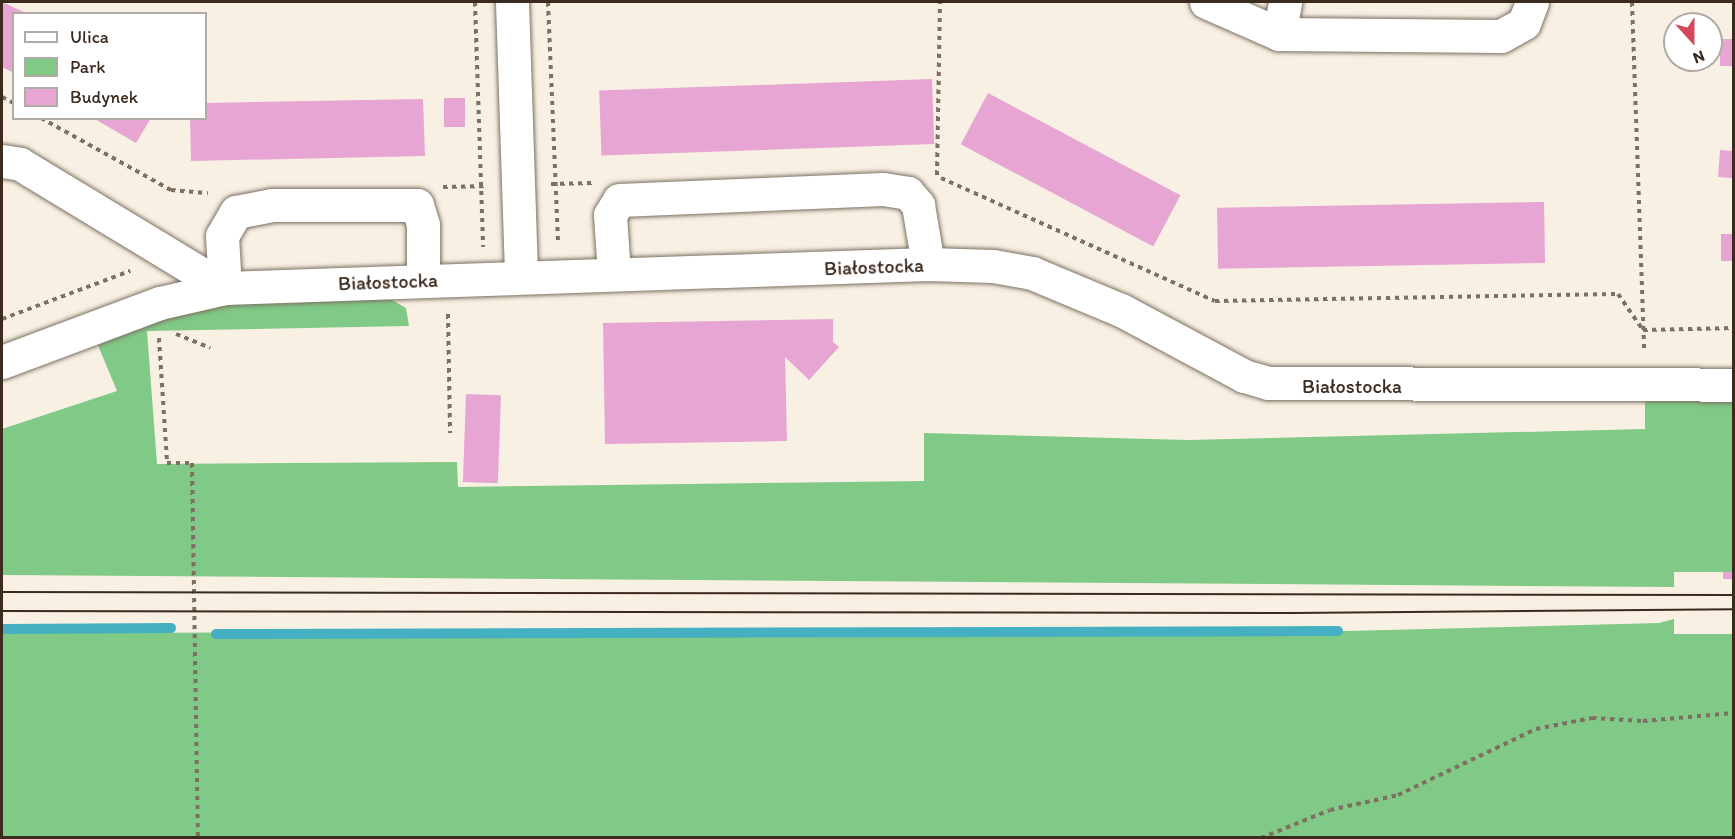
<!DOCTYPE html>
<meta charset="utf-8">
<style>
body{margin:0}
#map{position:relative;width:1735px;height:839px;overflow:hidden;background:#f8f1e3;font-family:Itim,sans-serif}
div>[style]{position:absolute}
[style*='--x']{left:calc(var(--x)*1px);top:calc(var(--y)*1px);width:calc(var(--w)*1px);rotate:calc(var(--a)*1deg)}
.green>*{inset:0;background:#80c986}
.stream>*{height:10px;margin:-5px;padding:0 5px;transform-origin:5px;border-radius:5px;background:#44b0c2}
.building>*{inset:0;background:#e6a5d2;transform-origin:0 0}
.path>*{height:4px;margin-top:-2px;transform-origin:0;background:repeating-linear-gradient(90deg,#7d7063 0 4.5px,transparent 0 9px)}
.roads{filter:drop-shadow(0 0 2px #7d7063) drop-shadow(0 0 2px #7d7063)}
.minor>*{height:33px;margin:-16.5px;padding:0 16.5px;transform-origin:16.5px;border-radius:16.5px;background:#fff}
.tram>*{height:1.5px;margin:-0.75px;padding:0 0.75px;transform-origin:0.75px;border-radius:0.75px;background:#3b2a1e}
span{translate:-50% -50%;white-space:nowrap;text-align:center;line-height:1.15;-webkit-text-stroke:6px #fff;paint-order:stroke}
.street-label{font-size:20px;color:#3b2a1e}
.frame{position:absolute;inset:0;border:3px solid #3b2a1e;pointer-events:none}
.legend{position:absolute;left:12px;top:12px;width:195px;height:108px;box-sizing:border-box;background:#fff;border:2px solid #b1aaa5;margin:0;padding:8px 10px;list-style:none;font-size:18px;color:#3b2a1e}
.legend li{display:flex;align-items:center;gap:12px;height:30px}
.legend b{width:30px;border:2px solid #b1aaa5}
.north{position:absolute;left:1663px;top:12px;width:60px;height:60px;box-sizing:border-box;background:#fff;border:2px solid #b1aaa5;border-radius:50%;rotate:159deg;font-size:16px;font-weight:700;line-height:24px;text-align:center;color:#3b2a1e}
.north::after{content:'';display:block;margin:auto;width:21px;height:27px;background:#d1495b;clip-path:polygon(50% 0,100% 100%,50% 72%,0 100%)}
</style>
<div id="map">
<div class="green">
<i style="clip-path:polygon(385px 296px,406px 308px,409px 326px,147px 331px,157px 464px,457px 462px,458px 487px,924px 481px,924px 433px,1189px 440px,1645px 429px,1645px 399px,1733px 399px,1733px 572px,1674px 572px,1674px 587px,2px 575px,2px 429px,117px 391px,97px 343px,217px 300px)"></i>
<i style="clip-path:polygon(1674px 619px,1674px 634px,1733px 634px,1733px 837px,2px 837px,2px 633px,1347px 631px,1659px 623px)"></i>
</div>
<div class="stream">
<i style="--x:2;--y:629;--w:169;--a:-0.3"></i>
<i style="--x:216;--y:634;--w:1122;--a:-0.15"></i>
</div>
<div class="building">
<i style="clip-path:polygon(2px 2px,28px 14px,14px 14px,14px 73px,2px 67px)"></i>
<i style="left:1720px;top:39px;width:14px;height:27px"></i>
<i style="left:932px;top:79px;width:65px;height:333px;rotate:88deg"></i>
<i style="left:988px;top:93px;width:218px;height:58px;rotate:28deg"></i>
<i style="left:444px;top:98px;width:21px;height:29px"></i>
<i style="clip-path:polygon(423px 99px,425px 156px,191px 161px,190px 118px,206px 118px,206px 103px)"></i>
<i style="clip-path:polygon(93px 118px,151px 118px,136px 143px)"></i>
<i style="left:1720px;top:150px;width:14px;height:27px;rotate:4deg"></i>
<i style="left:1544px;top:202px;width:61px;height:327px;rotate:89deg"></i>
<i style="left:1721px;top:234px;width:13px;height:27px"></i>
<i style="clip-path:polygon(833px 319px,833px 342px,839px 347px,809px 380px,785px 357px,787px 441px,605px 444px,603px 323px)"></i>
<i style="left:466px;top:394px;width:35px;height:88px;rotate:2deg"></i>
<i style="left:1723px;top:572px;width:11px;height:7px"></i>
</div>
<div class="path">
<i style="--x:475;--y:2;--w:245;--a:88.1"></i>
<i style="--x:548;--y:2;--w:242;--a:87.6"></i>
<i style="--x:1632;--y:2;--w:350;--a:88"></i>
<i style="--x:2;--y:97;--w:13;--a:27"></i>
<i style="--x:41;--y:118;--w:149;--a:29"></i>
<i style="--x:171;--y:190;--w:37;--a:5"></i>
<i style="--x:937;--y:175;--w:173;--a:-89"></i>
<i style="--x:941;--y:178;--w:300;--a:24.2"></i>
<i style="--x:1215;--y:301;--w:403;--a:-1"></i>
<i style="--x:1618;--y:294;--w:44;--a:55.2"></i>
<i style="--x:1643;--y:330;--w:91;--a:-1.3"></i>
<i style="--x:551;--y:184;--w:41;--a:-1.4"></i>
<i style="--x:443;--y:187;--w:44;--a:-1.3"></i>
<i style="--x:448;--y:314;--w:119;--a:89"></i>
<i style="--x:2;--y:319;--w:137;--a:-20.6"></i>
<i style="--x:176;--y:334;--w:37;--a:22"></i>
<i style="--x:159;--y:338;--w:125;--a:86.3"></i>
<i style="--x:167;--y:463;--w:25;--a:0"></i>
<i style="--x:192;--y:463;--w:375;--a:89.1"></i>
<i style="--x:1261;--y:838;--w:74;--a:-22.1"></i>
<i style="--x:1330;--y:810;--w:70;--a:-12.4"></i>
<i style="--x:1398;--y:795;--w:153;--a:-25.6"></i>
<i style="--x:1536;--y:729;--w:57;--a:-11.1"></i>
<i style="--x:1592;--y:718;--w:51;--a:3.4"></i>
<i style="--x:1643;--y:721;--w:91;--a:-5"></i>
</div>
<div class="roads">
<div class="minor">
<i style="--x:512;--y:2;--w:275;--a:88.1"></i>
<i style="--x:1206;--y:2;--w:80;--a:23.7"></i>
<i style="--x:1279;--y:34;--w:222;--a:0.5"></i>
<i style="--x:1501;--y:36;--w:26;--a:-29"></i>
<i style="--x:1524;--y:23;--w:22;--a:-69"></i>
<i style="--x:1279;--y:34;--w:33;--a:-79"></i>
<i style="--x:2;--y:161;--w:18;--a:9"></i>
<i style="--x:20;--y:164;--w:240;--a:31.2"></i>
<i style="--x:614;--y:274;--w:59;--a:-93.9"></i>
<i style="--x:610;--y:215;--w:17;--a:-59"></i>
<i style="--x:619;--y:200;--w:264;--a:-2.4"></i>
<i style="--x:883;--y:189;--w:25;--a:9"></i>
<i style="--x:908;--y:193;--w:16;--a:50"></i>
<i style="--x:918;--y:205;--w:60;--a:80.4"></i>
<i style="--x:225;--y:288;--w:52;--a:-93.3"></i>
<i style="--x:222;--y:236;--w:28;--a:-60"></i>
<i style="--x:236;--y:212;--w:37;--a:-11"></i>
<i style="--x:272;--y:205;--w:145;--a:0"></i>
<i style="--x:417;--y:205;--w:21;--a:73"></i>
<i style="--x:423;--y:225;--w:56;--a:90"></i>
<i style="--x:2;--y:362;--w:169;--a:-20.5"></i>
<i style="--x:160;--y:303;--w:67;--a:-13"></i>
<i style="--x:225;--y:288;--w:703;--a:-1.96"></i>
<i style="--x:928;--y:264;--w:65;--a:1.8"></i>
<i style="--x:993;--y:266;--w:40;--a:10"></i>
<i style="--x:1032;--y:273;--w:96;--a:22.6"></i>
<i style="--x:1121;--y:310;--w:140;--a:28.2"></i>
<i style="--x:1244;--y:376;--w:25;--a:16"></i>
<i style="--x:1268;--y:383;--w:466;--a:0.2"></i>
</div>
</div>
<div class="tram">
<i style="--x:2;--y:592;--w:1732;--a:0.1"></i>
<i style="--x:2;--y:611;--w:1289;--a:0.09"></i>
<i style="--x:1291;--y:613;--w:443;--a:-0.5"></i>
</div>
<div class="street-label">
<span style="left:874px;top:267px;rotate:-2deg">Białostocka</span>
<span style="left:388px;top:282px;rotate:-2deg">Białostocka</span>
<span style="left:1352px;top:386px">Białostocka</span>
</div>
<div class="frame"></div>
<ul class="legend">
<li><b style="height:8px;background:#fff"></b>Ulica</li>
<li><b style="height:16px;background:#80c986"></b>Park</li>
<li><b style="height:16px;background:#e6a5d2"></b>Budynek</li>
</ul>
<div class="north">N</div>
</div>
